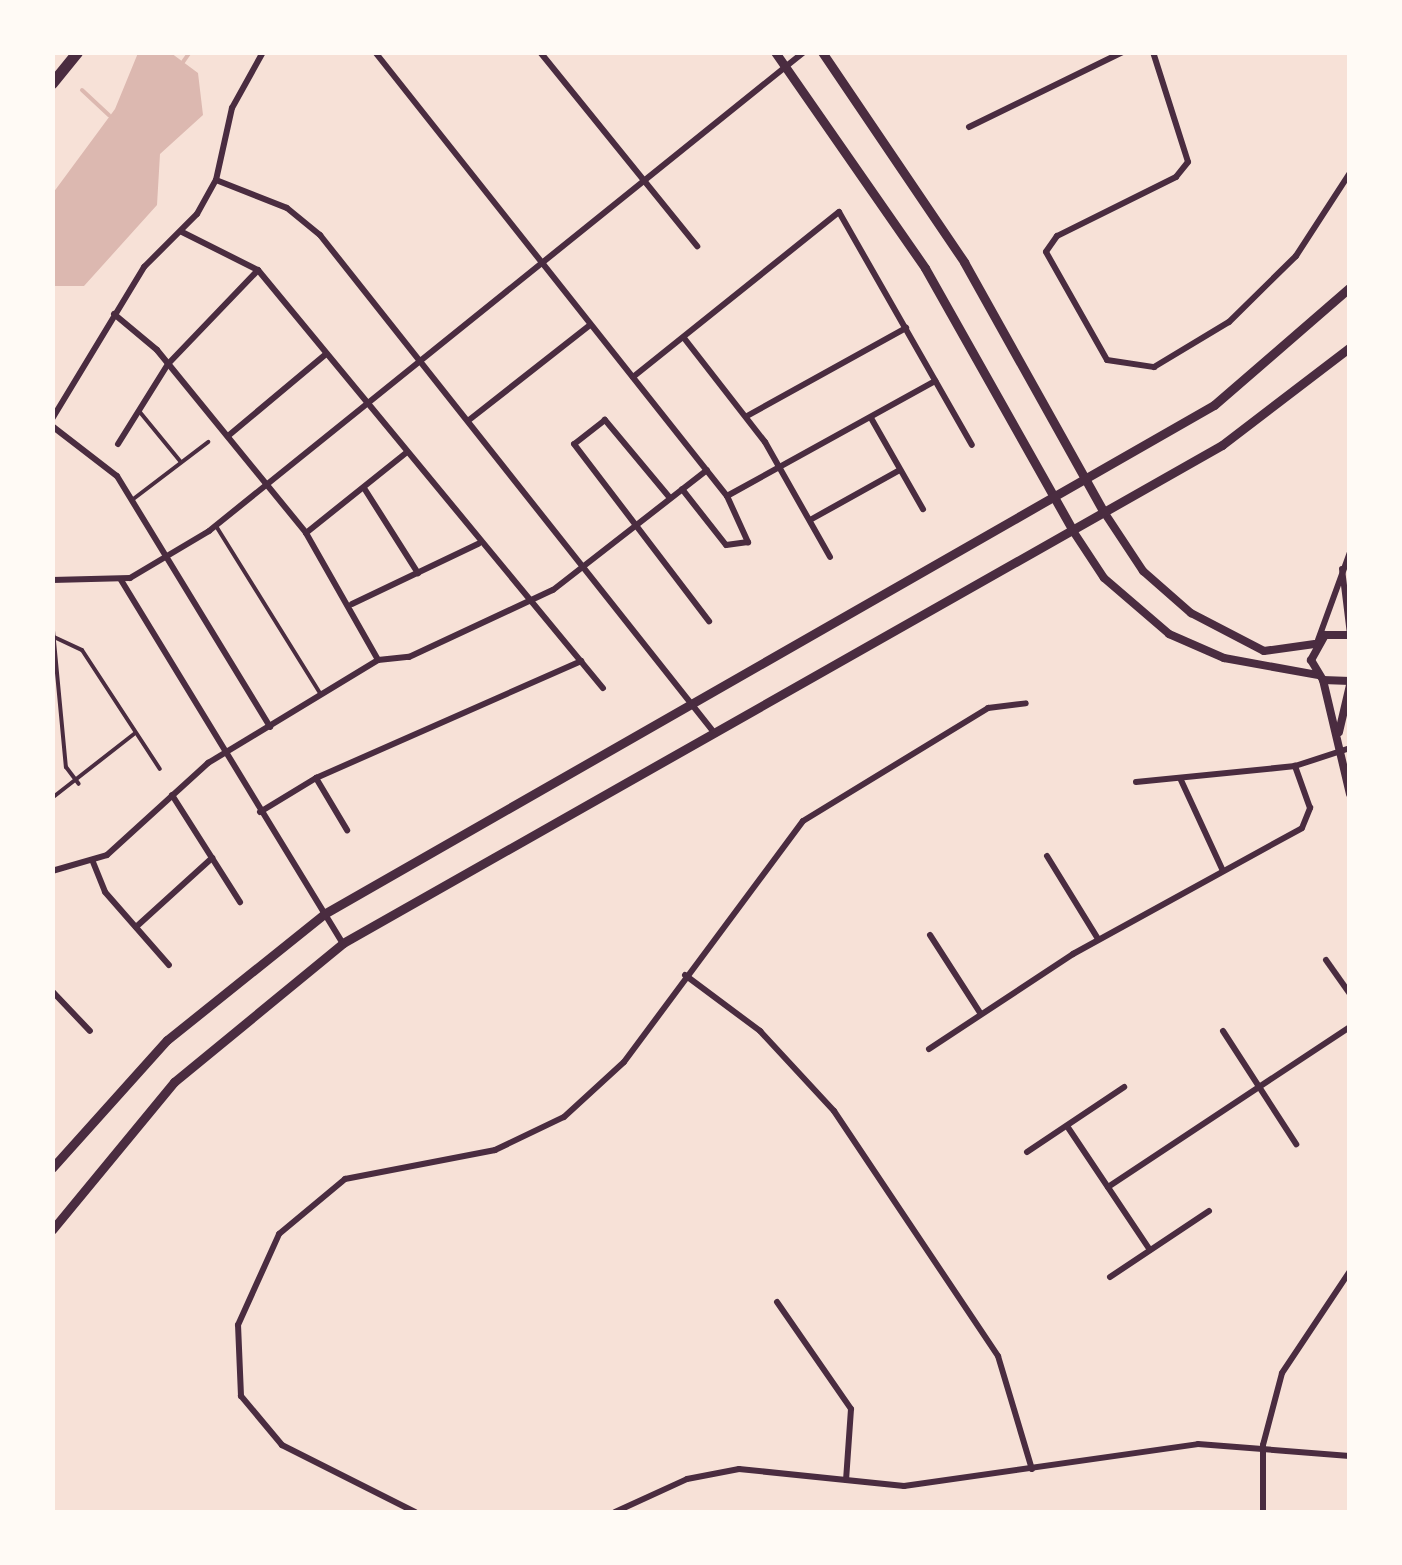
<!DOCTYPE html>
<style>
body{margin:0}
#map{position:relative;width:1402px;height:1565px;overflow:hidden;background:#f7e1d7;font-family:Arial,sans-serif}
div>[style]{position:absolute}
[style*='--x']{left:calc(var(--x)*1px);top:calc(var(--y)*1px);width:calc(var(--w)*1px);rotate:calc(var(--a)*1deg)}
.water>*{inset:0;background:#dcb8b0}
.stream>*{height:4px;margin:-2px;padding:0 2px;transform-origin:2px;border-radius:2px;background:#dcb8b0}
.service>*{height:4px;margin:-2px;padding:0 2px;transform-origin:2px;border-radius:2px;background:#4a2c40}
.minor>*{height:6px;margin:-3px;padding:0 3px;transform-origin:3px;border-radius:3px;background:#4a2c40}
.tertiary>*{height:8px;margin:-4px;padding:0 4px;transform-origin:4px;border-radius:4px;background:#4a2c40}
.secondary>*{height:9px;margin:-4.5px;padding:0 4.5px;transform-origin:4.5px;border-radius:4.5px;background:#4a2c40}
.motorway>*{height:11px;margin:-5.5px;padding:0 5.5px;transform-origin:5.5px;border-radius:5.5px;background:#4a2c40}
span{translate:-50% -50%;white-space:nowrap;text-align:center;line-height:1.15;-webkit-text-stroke:9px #fffaf5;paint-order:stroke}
.frame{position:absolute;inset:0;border:55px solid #fffaf5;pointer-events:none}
</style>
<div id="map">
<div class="water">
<i style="clip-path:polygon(138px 53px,171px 53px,198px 73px,203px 115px,160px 154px,157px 205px,84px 286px,53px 286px,53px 193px,115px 109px)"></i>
</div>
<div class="stream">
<i style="--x:183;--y:62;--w:12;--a:-55"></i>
<i style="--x:82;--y:90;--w:37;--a:43"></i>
</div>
<div class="service">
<i style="--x:139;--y:411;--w:65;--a:50.6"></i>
<i style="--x:132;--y:500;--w:96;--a:-37.3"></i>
<i style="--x:216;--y:526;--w:197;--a:58.1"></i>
<i style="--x:52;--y:620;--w:148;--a:84.6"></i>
<i style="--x:66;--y:767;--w:21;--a:53"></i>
<i style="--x:54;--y:637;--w:31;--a:25"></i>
<i style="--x:82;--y:650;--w:142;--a:56.8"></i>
<i style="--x:52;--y:798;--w:104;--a:-38"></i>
</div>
<div class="minor">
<i style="--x:375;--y:52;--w:567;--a:51.59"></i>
<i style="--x:727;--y:496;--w:51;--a:65.5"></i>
<i style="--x:748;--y:542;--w:22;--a:172"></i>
<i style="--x:726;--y:545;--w:71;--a:-128.2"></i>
<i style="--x:540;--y:52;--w:250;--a:51"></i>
<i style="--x:1153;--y:52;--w:115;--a:72.3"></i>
<i style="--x:1188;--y:162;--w:19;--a:129"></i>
<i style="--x:1176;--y:177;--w:133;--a:153.6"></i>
<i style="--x:1057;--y:236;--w:19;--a:125"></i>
<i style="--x:1046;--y:252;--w:124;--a:60.5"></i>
<i style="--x:1107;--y:360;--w:48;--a:8.5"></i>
<i style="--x:1154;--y:367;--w:87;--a:-31"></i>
<i style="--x:1229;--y:322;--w:94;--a:-44.6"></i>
<i style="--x:1296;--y:256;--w:99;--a:-57"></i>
<i style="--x:969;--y:127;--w:171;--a:-26"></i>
<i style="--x:216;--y:180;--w:76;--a:21.5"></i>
<i style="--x:287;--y:208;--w:43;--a:39.3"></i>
<i style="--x:320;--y:235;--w:631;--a:51.62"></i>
<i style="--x:182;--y:232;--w:85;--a:26.6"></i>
<i style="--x:258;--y:270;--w:542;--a:50.47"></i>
<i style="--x:114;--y:314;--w:56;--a:39.9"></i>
<i style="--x:157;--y:350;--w:236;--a:50.8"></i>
<i style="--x:306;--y:533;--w:146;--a:60.4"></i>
<i style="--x:684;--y:338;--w:132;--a:52.1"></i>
<i style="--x:765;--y:442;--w:132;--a:60.5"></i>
<i style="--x:633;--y:377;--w:264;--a:-38.7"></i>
<i style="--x:839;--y:212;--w:268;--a:60.3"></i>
<i style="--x:747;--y:416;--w:182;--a:-29"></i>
<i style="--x:871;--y:418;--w:105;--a:60.3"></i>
<i style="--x:52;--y:419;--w:178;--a:-58.8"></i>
<i style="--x:144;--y:267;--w:75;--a:-45"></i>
<i style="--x:197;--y:214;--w:39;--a:-61"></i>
<i style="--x:216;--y:180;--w:74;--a:-77.5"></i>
<i style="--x:232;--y:108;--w:64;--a:-61"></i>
<i style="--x:469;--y:420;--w:154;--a:-38.1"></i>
<i style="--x:52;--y:426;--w:82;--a:37.6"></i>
<i style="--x:117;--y:476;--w:294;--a:58.6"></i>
<i style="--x:228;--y:436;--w:128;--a:-39.9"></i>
<i style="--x:118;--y:444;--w:94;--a:-58"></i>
<i style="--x:168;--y:364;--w:130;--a:-46.2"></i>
<i style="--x:364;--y:488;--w:101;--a:57.6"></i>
<i style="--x:727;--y:496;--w:238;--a:-28.9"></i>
<i style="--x:670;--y:498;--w:102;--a:-129.8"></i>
<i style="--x:605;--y:420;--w:39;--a:142"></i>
<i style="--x:574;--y:444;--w:223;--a:52.7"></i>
<i style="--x:810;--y:520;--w:103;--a:-29.1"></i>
<i style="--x:306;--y:533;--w:128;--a:-38.7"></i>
<i style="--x:1342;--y:569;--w:65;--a:83"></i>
<i style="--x:52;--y:580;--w:78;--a:-1.5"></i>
<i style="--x:130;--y:578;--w:92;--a:-30.7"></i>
<i style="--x:209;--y:531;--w:764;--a:-38.84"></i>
<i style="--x:121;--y:580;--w:426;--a:58.6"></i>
<i style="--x:352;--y:604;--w:140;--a:-25.5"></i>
<i style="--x:1318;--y:640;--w:94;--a:-70"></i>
<i style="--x:316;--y:778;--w:61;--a:59.2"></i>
<i style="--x:1180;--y:778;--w:102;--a:65.2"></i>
<i style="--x:1136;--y:782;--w:160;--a:-5.7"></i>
<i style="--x:1295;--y:766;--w:58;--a:-18.1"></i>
<i style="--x:172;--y:795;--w:127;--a:57.6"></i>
<i style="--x:260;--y:812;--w:66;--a:-31.3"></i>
<i style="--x:316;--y:778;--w:290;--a:-23.8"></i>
<i style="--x:1047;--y:856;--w:97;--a:58.4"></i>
<i style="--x:93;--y:862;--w:32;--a:68"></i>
<i style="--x:105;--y:892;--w:97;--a:48.8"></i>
<i style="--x:52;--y:871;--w:57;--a:-16.2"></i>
<i style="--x:107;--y:855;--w:137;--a:-42.3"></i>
<i style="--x:208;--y:763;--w:199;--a:-31.2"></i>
<i style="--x:378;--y:660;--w:31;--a:-6"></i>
<i style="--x:409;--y:657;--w:159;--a:-25"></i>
<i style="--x:553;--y:590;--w:195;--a:-37.9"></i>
<i style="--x:136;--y:927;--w:103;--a:-42.2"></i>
<i style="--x:930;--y:935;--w:94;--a:57.2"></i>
<i style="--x:1326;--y:960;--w:42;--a:54.8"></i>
<i style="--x:685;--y:975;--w:94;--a:36.7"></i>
<i style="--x:760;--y:1031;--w:109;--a:47.2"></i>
<i style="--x:834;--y:1111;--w:295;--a:56.2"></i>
<i style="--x:998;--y:1356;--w:118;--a:73.3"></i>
<i style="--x:52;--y:991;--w:55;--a:46.5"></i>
<i style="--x:1223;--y:1031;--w:135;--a:57.1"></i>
<i style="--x:929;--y:1049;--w:173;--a:-33.4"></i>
<i style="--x:1073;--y:954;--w:261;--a:-28.8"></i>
<i style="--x:1302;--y:828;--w:22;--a:-68"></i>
<i style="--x:1310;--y:808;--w:45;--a:-109.7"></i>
<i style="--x:1067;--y:1126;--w:149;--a:56.2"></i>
<i style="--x:1027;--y:1152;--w:117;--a:-33.8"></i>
<i style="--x:1108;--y:1187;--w:290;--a:-33.5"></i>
<i style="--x:1110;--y:1277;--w:119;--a:-33.7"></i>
<i style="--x:777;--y:1302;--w:130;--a:55.3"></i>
<i style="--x:851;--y:1409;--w:71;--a:94"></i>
<i style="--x:415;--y:1512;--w:149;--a:-153.3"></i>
<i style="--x:282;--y:1445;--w:64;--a:-129.9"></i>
<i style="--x:241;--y:1396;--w:71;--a:-92.4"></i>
<i style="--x:238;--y:1325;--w:100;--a:-65.7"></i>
<i style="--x:279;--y:1234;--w:86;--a:-39.8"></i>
<i style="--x:345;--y:1179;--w:153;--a:-10.9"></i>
<i style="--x:495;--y:1150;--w:76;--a:-25.6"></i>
<i style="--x:564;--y:1117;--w:81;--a:-42.5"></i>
<i style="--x:624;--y:1062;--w:300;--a:-53.4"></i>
<i style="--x:803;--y:821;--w:217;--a:-31.4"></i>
<i style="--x:988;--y:708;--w:38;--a:-7"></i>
<i style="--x:615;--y:1512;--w:79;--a:-24.6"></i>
<i style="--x:687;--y:1479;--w:53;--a:-10.9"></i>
<i style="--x:739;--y:1469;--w:166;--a:5.9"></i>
<i style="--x:904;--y:1486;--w:297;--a:-8.1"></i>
<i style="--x:1198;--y:1444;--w:152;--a:4.5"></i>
<i style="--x:1263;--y:1512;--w:67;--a:-90"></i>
<i style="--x:1263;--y:1445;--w:74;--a:-75.2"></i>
<i style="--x:1282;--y:1373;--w:123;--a:-56.3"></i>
</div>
<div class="tertiary">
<i style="--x:1104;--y:512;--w:71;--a:56.5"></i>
<i style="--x:1143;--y:571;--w:64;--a:41.2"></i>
<i style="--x:1191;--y:613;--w:82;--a:27.5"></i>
<i style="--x:1264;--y:651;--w:51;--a:-7.8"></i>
<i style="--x:1073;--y:531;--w:56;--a:56.6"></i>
<i style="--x:1104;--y:578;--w:86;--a:40.7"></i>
<i style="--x:1169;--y:634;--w:60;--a:23.6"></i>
<i style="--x:1224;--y:658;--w:96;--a:10.3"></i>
<i style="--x:1350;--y:635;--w:25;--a:180"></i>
<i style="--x:1325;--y:635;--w:29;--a:119"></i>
<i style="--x:1311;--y:660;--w:23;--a:59"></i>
<i style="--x:1323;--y:680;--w:27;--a:2"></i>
<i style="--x:1323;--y:680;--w:117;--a:76.7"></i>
<i style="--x:1339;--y:732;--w:48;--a:-76.8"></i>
</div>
<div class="secondary">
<i style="--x:775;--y:52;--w:263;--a:55.2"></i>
<i style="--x:925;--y:268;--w:302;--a:60.6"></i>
<i style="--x:822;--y:52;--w:254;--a:55.9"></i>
<i style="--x:964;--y:262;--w:287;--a:60.8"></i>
<i style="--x:52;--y:1168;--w:172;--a:-48.1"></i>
<i style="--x:167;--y:1040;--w:201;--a:-38.7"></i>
<i style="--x:324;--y:914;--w:1025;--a:-29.77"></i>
<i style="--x:1214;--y:405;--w:180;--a:-40.9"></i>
<i style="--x:52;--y:1230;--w:192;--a:-50.5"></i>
<i style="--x:174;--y:1082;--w:219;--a:-39.4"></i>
<i style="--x:343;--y:943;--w:1010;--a:-29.53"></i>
<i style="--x:1222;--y:445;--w:161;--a:-37.4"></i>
</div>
<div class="motorway">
<i style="--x:52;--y:83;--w:40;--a:-51"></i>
</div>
<div class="frame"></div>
</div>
